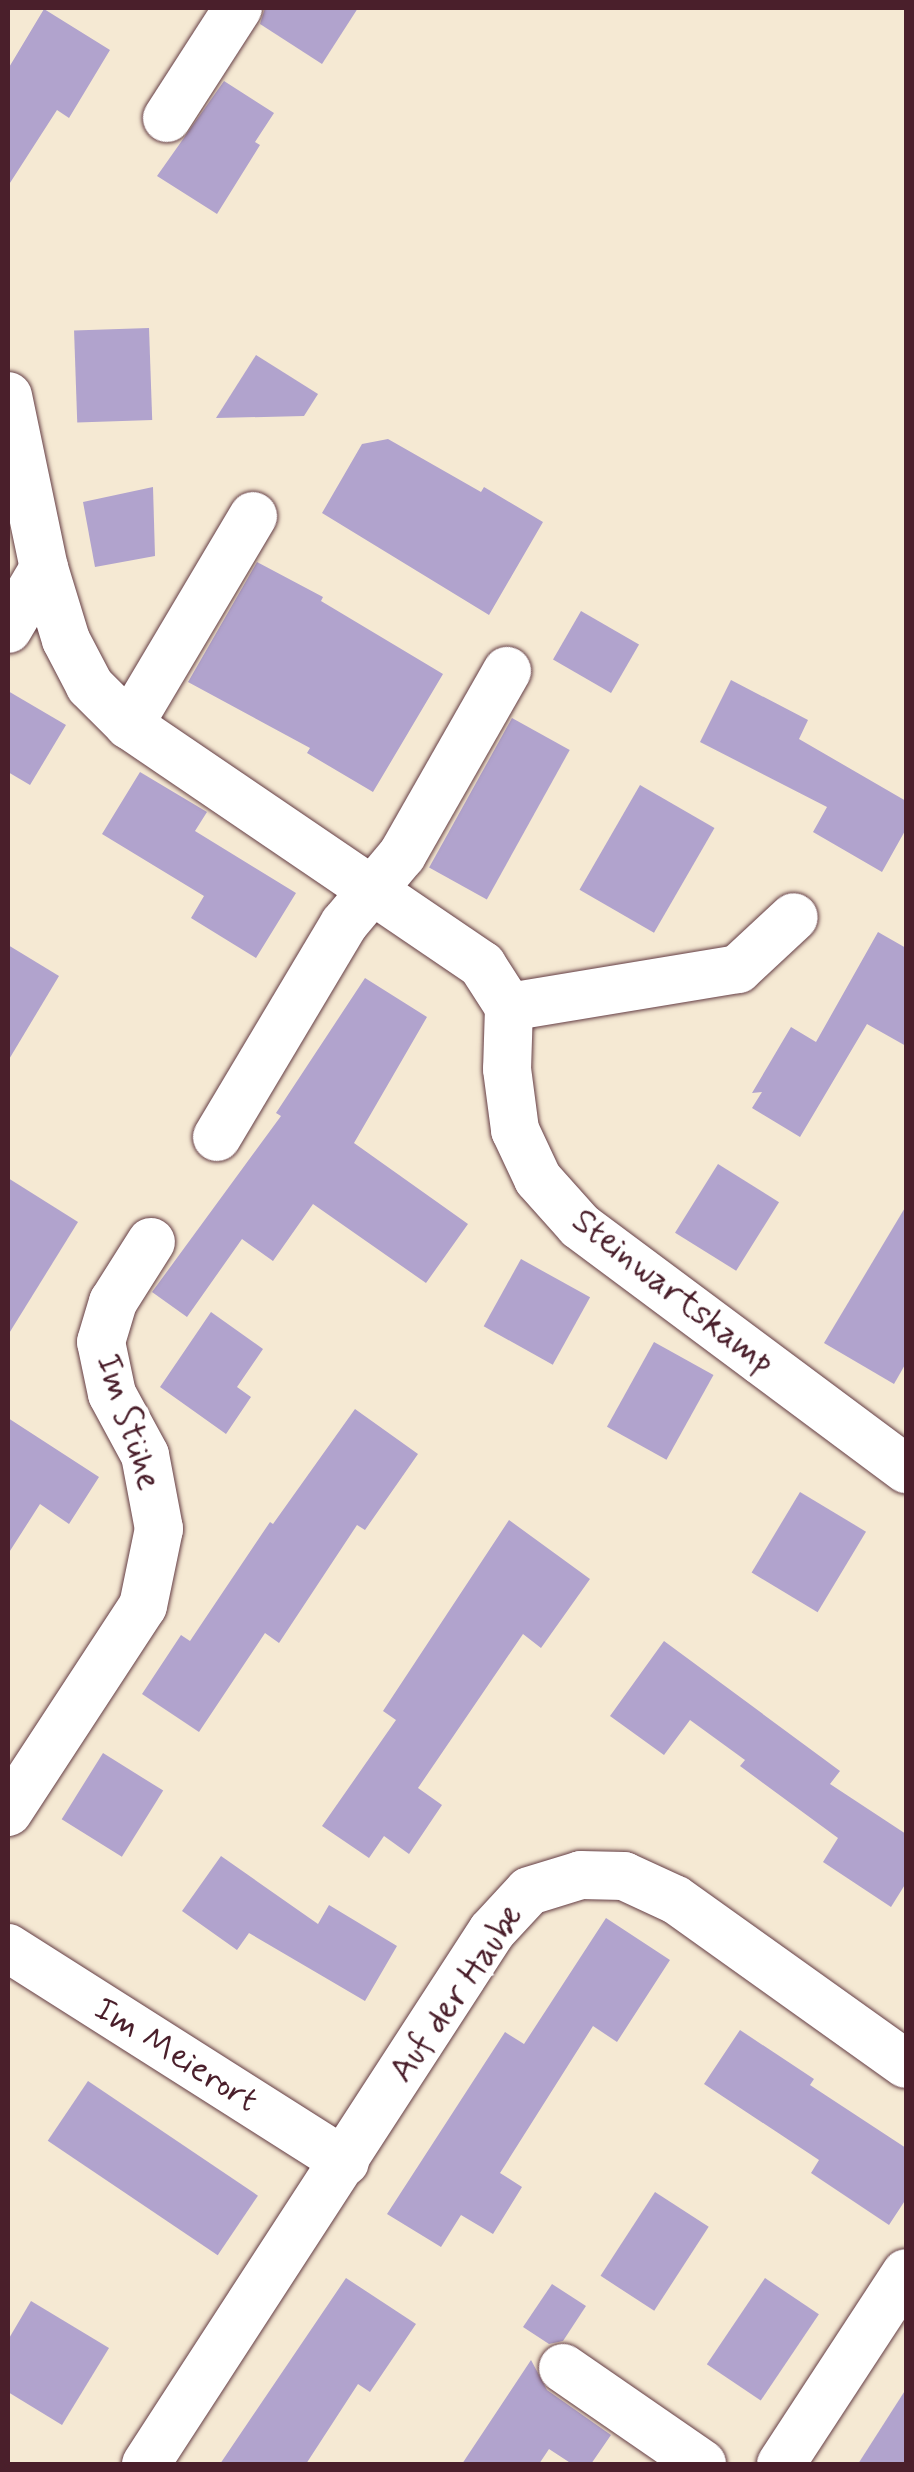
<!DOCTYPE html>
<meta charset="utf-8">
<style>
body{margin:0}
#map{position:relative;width:914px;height:2472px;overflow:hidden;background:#f5e9d3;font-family:Mynerve,sans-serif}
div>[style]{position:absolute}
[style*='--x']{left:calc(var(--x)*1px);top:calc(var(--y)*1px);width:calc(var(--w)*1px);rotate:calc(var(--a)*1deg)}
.building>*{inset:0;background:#b1a3cd;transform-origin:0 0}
.roads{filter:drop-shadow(0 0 2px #643d44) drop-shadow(0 0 2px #643d44)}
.minor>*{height:48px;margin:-24px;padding:0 24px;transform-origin:24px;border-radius:24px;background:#fff}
span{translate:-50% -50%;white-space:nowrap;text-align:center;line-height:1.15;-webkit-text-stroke:10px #fff;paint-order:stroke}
.street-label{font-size:35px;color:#4a1f2b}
.frame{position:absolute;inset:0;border:10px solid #4a1f2b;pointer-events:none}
</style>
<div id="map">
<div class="building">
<i style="clip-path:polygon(265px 8px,358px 8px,322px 64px,260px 24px)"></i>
<i style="clip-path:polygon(44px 9px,110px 50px,69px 118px,57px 110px,8px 186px,8px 69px)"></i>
<i style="clip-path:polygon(224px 81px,274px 113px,255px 142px,260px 145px,217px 214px,157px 176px)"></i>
<i style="left:149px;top:328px;width:92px;height:75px;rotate:88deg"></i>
<i style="clip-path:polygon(256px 355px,318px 394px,304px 416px,216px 418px)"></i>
<i style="clip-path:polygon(388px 439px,481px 492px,484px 487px,543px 522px,489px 615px,322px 513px,362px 444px)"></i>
<i style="clip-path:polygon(153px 487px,155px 556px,95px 567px,83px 502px)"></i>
<i style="clip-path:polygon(257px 562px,323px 597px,321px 601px,443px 674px,373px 792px,307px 753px,310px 748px,188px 682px)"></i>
<i style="left:581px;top:611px;width:67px;height:56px;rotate:30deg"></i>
<i style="clip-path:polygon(731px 680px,808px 720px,799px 739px,906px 801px,906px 829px,882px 872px,813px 832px,827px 807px,700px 742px)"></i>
<i style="clip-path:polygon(8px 691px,66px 725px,30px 785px,8px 772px)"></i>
<i style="left:512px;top:718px;width:66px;height:171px;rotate:29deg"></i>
<i style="clip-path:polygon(140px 772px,207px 812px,195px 831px,296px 893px,256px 958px,191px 918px,204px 896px,102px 834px)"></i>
<i style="left:640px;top:785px;width:86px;height:121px;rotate:30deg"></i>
<i style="clip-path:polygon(878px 932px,906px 948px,906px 1046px,867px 1024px,800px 1137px,752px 1108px,762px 1092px,752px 1093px,791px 1027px,816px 1042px)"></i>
<i style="clip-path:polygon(8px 945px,59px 976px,8px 1061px)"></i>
<i style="clip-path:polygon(365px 978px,427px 1017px,354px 1143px,468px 1224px,426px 1283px,313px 1204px,273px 1261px,242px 1239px,187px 1317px,152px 1292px,281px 1116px,276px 1113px)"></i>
<i style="left:718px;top:1164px;width:72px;height:81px;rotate:32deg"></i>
<i style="clip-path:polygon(8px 1178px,78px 1222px,8px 1335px)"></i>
<i style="clip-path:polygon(906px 1206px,906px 1363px,894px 1384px,824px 1343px)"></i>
<i style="left:521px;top:1259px;width:79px;height:77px;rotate:29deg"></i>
<i style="clip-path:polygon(211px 1312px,263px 1349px,237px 1387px,251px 1397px,226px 1434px,160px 1387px)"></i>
<i style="left:654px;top:1342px;width:68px;height:97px;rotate:29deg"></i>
<i style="clip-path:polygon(355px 1409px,418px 1454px,365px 1530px,357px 1525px,279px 1643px,265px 1633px,199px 1732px,142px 1694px,181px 1635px,190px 1641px,270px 1522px,273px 1524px)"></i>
<i style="clip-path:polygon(8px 1418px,99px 1477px,69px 1524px,40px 1504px,8px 1554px)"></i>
<i style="left:800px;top:1492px;width:77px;height:94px;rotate:31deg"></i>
<i style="clip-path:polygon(509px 1520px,590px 1579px,541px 1648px,523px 1634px,418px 1788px,442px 1805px,409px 1854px,384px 1836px,369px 1858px,322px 1826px,396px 1720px,383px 1711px)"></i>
<i style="clip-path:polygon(664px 1641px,840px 1771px,830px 1784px,906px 1834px,906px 1883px,891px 1907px,823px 1862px,838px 1838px,740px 1766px,745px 1760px,690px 1720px,664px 1755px,610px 1716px)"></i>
<i style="left:103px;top:1753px;width:71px;height:78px;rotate:32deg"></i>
<i style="clip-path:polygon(221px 1856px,318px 1924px,329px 1905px,397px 1946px,365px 2001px,249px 1933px,237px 1950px,182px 1911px)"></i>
<i style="clip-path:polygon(606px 1918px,670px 1960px,617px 2042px,593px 2026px,500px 2173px,522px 2187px,493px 2234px,461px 2215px,441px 2247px,387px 2214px,505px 2032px,524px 2044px)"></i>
<i style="clip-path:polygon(740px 2030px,814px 2079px,810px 2085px,906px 2148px,906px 2199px,889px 2225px,811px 2173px,819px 2160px,704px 2084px)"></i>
<i style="left:88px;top:2081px;width:205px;height:72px;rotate:34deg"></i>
<i style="left:655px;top:2192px;width:64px;height:100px;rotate:33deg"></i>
<i style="clip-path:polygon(346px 2278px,416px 2324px,370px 2392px,358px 2384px,306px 2464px,220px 2464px)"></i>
<i style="left:765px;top:2278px;width:65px;height:104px;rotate:34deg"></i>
<i style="clip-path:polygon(552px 2284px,586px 2306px,563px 2341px,549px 2344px,523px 2327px)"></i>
<i style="clip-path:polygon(31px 2301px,109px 2348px,62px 2425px,8px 2392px,8px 2340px)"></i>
<i style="clip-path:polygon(531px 2360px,547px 2390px,611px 2435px,591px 2464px,572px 2464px,549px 2449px,539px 2464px,462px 2464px)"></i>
<i style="clip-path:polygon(906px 2389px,906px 2464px,858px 2464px)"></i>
</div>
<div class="roads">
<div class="minor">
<i style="--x:167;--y:118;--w:131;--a:-57.2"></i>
<i style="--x:8;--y:396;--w:176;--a:78.2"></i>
<i style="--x:44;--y:568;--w:75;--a:73"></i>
<i style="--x:66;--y:640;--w:52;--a:62.4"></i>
<i style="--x:90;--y:686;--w:55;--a:45"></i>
<i style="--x:129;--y:725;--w:427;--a:34.2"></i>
<i style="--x:482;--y:965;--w:50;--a:57.3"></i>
<i style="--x:509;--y:1007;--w:62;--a:91.8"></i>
<i style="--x:507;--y:1069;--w:62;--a:82.5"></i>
<i style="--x:515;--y:1130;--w:54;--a:64.9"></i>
<i style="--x:538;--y:1179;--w:63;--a:48.2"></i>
<i style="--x:580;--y:1226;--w:407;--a:36.7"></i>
<i style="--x:8;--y:629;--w:71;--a:-59.5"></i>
<i style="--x:129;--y:725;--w:243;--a:-59.3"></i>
<i style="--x:509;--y:1007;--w:232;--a:-9.4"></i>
<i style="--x:738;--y:969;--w:76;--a:-42.9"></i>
<i style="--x:217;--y:1137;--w:248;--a:-59.2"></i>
<i style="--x:344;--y:924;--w:90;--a:-50"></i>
<i style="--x:402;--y:855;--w:212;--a:-60.3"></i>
<i style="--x:8;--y:1812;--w:246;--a:-56.8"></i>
<i style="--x:143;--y:1606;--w:79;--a:-78.3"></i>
<i style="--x:159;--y:1529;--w:75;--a:-100.7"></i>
<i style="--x:145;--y:1455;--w:69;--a:-118.4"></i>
<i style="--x:112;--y:1394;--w:53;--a:-101.9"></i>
<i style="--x:101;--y:1342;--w:42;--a:-73.3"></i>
<i style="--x:113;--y:1302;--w:71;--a:-57.7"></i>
<i style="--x:8;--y:1948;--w:399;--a:32.4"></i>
<i style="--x:563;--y:2368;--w:169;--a:34.6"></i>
<i style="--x:146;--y:2464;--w:635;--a:-57.01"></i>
<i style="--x:492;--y:1931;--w:54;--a:-47.2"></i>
<i style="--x:529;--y:1891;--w:54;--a:-17.1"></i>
<i style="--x:581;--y:1875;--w:43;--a:1.3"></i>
<i style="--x:624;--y:1876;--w:57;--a:24.8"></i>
<i style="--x:676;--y:1900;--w:282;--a:35.5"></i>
<i style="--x:781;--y:2464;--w:228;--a:-56.8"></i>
</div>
</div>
<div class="street-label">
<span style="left:673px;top:1292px;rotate:38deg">Steinwartskamp</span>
<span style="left:128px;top:1422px;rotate:72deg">Im Stühe</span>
<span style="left:457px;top:1994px;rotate:-55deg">Auf der Haube</span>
<span style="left:176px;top:2055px;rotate:32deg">Im Meierort</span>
</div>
<div class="frame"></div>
</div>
